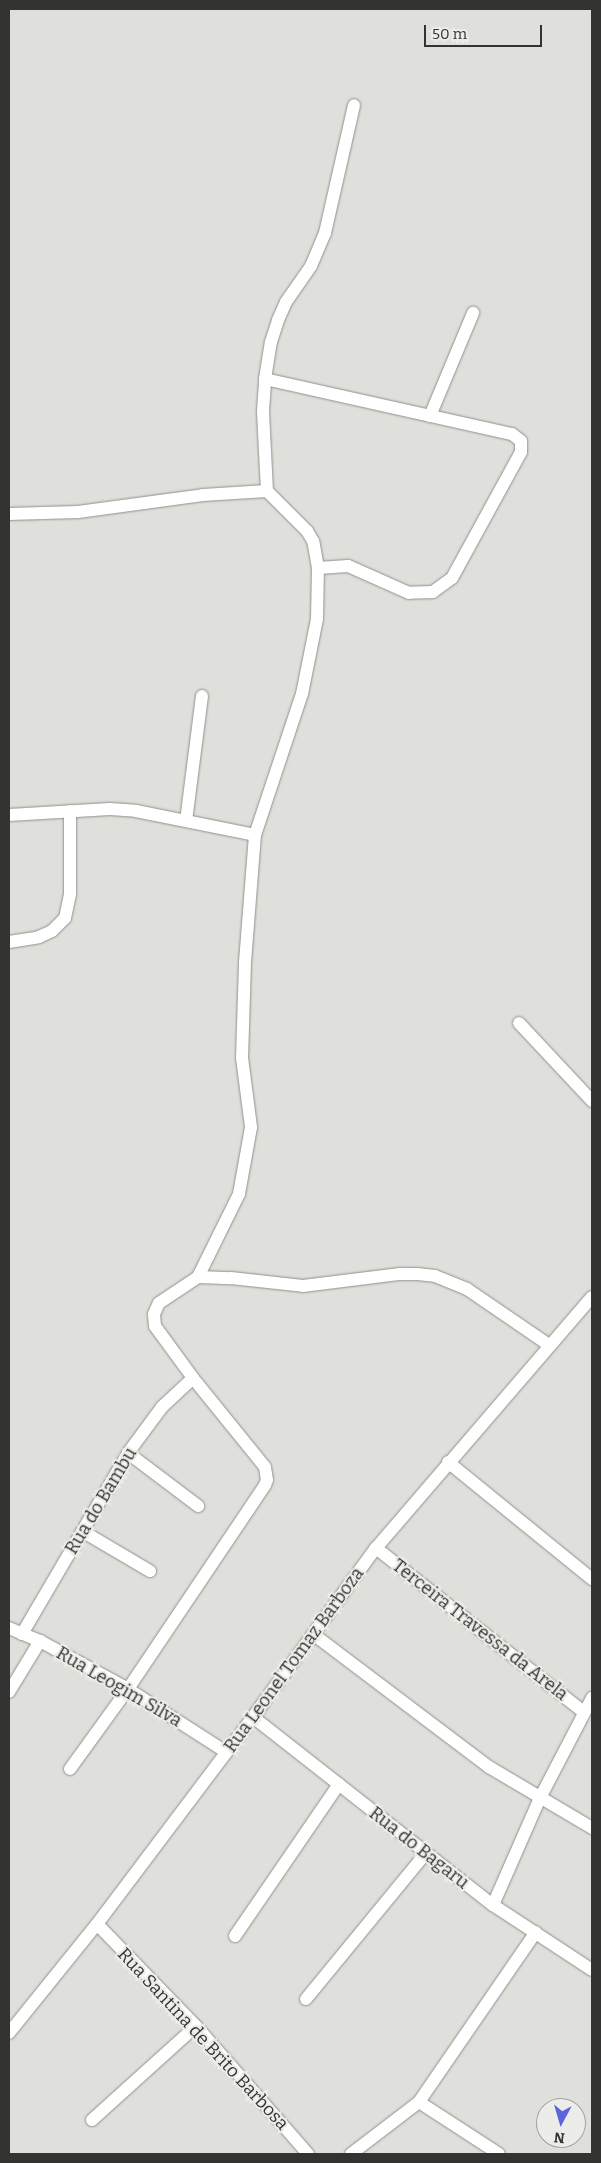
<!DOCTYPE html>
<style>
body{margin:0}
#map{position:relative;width:601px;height:2163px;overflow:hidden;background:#dfe0db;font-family:Bitter,serif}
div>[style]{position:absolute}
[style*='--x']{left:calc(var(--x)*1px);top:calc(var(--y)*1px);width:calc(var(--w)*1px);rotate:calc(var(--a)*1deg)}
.roads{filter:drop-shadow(0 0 1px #90918c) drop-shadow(0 0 1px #90918c)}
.minor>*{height:12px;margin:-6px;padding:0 6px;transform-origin:6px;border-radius:6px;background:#fff}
span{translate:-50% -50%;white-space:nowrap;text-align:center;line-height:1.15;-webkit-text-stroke:4px #ecede8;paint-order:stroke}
.street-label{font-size:18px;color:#333331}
.frame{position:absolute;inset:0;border:10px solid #333331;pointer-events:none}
.north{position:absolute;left:536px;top:2098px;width:50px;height:50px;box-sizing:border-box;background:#ecede8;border:1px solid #a2a39f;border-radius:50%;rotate:186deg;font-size:14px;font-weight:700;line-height:20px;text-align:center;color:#333331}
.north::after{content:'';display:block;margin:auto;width:18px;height:22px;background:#5c65dc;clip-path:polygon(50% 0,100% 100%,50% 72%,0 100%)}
.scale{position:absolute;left:424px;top:25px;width:118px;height:22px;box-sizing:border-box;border:2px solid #333331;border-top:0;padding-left:6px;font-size:15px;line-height:18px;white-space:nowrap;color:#333331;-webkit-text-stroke:4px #ecede8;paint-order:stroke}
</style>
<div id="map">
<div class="roads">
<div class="minor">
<i style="--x:265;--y:379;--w:253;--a:12.6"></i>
<i style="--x:512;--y:434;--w:11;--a:38"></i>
<i style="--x:521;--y:441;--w:11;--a:90"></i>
<i style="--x:521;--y:452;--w:144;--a:118.7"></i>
<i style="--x:452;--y:578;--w:24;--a:144"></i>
<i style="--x:433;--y:592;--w:24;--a:178"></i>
<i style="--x:409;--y:593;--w:67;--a:-156.1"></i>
<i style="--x:348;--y:566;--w:30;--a:176"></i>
<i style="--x:430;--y:416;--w:112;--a:-67.3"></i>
<i style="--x:9;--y:514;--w:69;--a:-1.7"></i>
<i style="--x:78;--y:512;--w:126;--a:-7.7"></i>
<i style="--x:203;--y:495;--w:64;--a:-3.6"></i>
<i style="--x:9;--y:815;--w:101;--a:-3.4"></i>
<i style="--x:110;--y:809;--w:26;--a:4"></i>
<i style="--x:136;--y:811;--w:121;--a:11.4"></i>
<i style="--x:186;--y:821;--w:126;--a:-82.7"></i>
<i style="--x:9;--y:942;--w:30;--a:-9"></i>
<i style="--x:39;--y:937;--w:14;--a:-25"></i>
<i style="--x:52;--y:931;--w:18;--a:-45"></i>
<i style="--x:65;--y:918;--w:25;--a:-78"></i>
<i style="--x:70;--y:894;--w:83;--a:-90"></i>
<i style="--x:519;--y:1023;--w:107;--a:46.9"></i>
<i style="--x:198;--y:1277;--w:93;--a:-63.7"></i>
<i style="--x:239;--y:1194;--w:68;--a:-79.8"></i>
<i style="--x:251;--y:1127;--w:70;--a:-97.4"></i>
<i style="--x:242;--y:1058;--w:96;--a:-88.2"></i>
<i style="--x:245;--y:962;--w:127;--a:-85.5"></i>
<i style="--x:255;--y:835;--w:149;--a:-71.6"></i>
<i style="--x:302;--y:694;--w:76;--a:-78.7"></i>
<i style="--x:317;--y:619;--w:51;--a:-88.9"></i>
<i style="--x:318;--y:568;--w:27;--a:-100"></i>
<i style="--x:313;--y:541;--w:12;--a:-121"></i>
<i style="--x:307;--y:531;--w:57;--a:-135"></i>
<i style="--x:267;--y:491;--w:80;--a:-92.9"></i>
<i style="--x:263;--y:411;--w:32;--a:-86"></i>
<i style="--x:265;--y:379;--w:37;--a:-81"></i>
<i style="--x:271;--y:342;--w:23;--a:-72"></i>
<i style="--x:278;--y:320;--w:20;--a:-66"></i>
<i style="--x:286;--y:302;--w:44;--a:-55.2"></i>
<i style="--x:311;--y:266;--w:36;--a:-67"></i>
<i style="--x:325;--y:233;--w:131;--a:-77.2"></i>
<i style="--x:128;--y:1453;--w:88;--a:37.1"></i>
<i style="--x:448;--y:1462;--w:186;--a:39.1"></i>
<i style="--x:82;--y:1531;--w:79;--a:30.5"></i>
<i style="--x:376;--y:1548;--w:265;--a:38.3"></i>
<i style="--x:9;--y:1628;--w:34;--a:23"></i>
<i style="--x:40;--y:1641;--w:100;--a:28.6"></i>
<i style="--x:128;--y:1689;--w:117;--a:32.7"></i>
<i style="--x:22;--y:1634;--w:210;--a:-59.6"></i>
<i style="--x:128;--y:1453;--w:57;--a:-53.5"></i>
<i style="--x:162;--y:1407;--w:42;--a:-43.1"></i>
<i style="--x:313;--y:1634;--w:221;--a:37.1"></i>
<i style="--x:489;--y:1767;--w:120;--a:30.6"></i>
<i style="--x:9;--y:1692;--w:60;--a:-58.7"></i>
<i style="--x:253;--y:1717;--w:305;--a:38.1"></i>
<i style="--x:493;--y:1905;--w:118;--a:33.3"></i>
<i style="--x:70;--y:1769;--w:99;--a:-54.1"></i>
<i style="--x:128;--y:1689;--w:246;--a:-56.1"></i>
<i style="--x:265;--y:1485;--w:5;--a:-68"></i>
<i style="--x:267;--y:1480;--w:13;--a:-99"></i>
<i style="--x:265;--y:1467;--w:114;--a:-129"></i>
<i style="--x:193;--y:1378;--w:64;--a:-126.2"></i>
<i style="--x:155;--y:1326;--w:12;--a:-95"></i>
<i style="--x:154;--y:1314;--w:12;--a:-66"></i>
<i style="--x:159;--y:1303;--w:47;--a:-33.7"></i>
<i style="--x:198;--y:1277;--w:33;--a:2"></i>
<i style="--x:231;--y:1278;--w:72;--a:6.3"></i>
<i style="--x:303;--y:1286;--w:98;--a:-7.1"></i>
<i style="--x:400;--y:1274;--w:17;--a:0"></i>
<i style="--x:417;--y:1274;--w:18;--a:6"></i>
<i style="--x:435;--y:1276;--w:35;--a:22"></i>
<i style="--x:467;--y:1289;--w:99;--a:34.3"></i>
<i style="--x:493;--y:1905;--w:117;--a:-66.3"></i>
<i style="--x:540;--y:1798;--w:113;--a:-62.5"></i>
<i style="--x:97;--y:1924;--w:142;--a:45.9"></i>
<i style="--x:196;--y:2026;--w:170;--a:48.8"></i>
<i style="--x:235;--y:1936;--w:184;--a:-55.6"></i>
<i style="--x:306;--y:1999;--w:188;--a:-50.6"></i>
<i style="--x:9;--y:2033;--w:140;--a:-51.1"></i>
<i style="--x:97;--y:1924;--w:259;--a:-53"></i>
<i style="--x:253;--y:1717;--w:209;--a:-54"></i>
<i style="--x:376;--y:1548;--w:331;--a:-49.3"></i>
<i style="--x:419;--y:2102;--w:95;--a:33"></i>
<i style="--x:92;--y:2120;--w:140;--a:-42.1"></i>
<i style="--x:351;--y:2154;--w:86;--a:-37.4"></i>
<i style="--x:419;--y:2102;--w:206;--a:-55.5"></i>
</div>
</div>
<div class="street-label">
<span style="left:101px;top:1501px;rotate:-59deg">Rua do Bambu</span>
<span style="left:480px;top:1630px;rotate:38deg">Terceira Travessa da Arela</span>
<span style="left:294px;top:1660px;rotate:-54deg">Rua Leonel Tomaz Barboza</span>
<span style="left:119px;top:1687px;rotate:30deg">Rua Leogim Silva</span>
<span style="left:419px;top:1848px;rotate:38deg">Rua do Bagaru</span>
<span style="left:203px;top:2039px;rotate:47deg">Rua Santina de Brito Barbosa</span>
</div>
<div class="frame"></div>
<div class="north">N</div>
<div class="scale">50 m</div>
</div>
